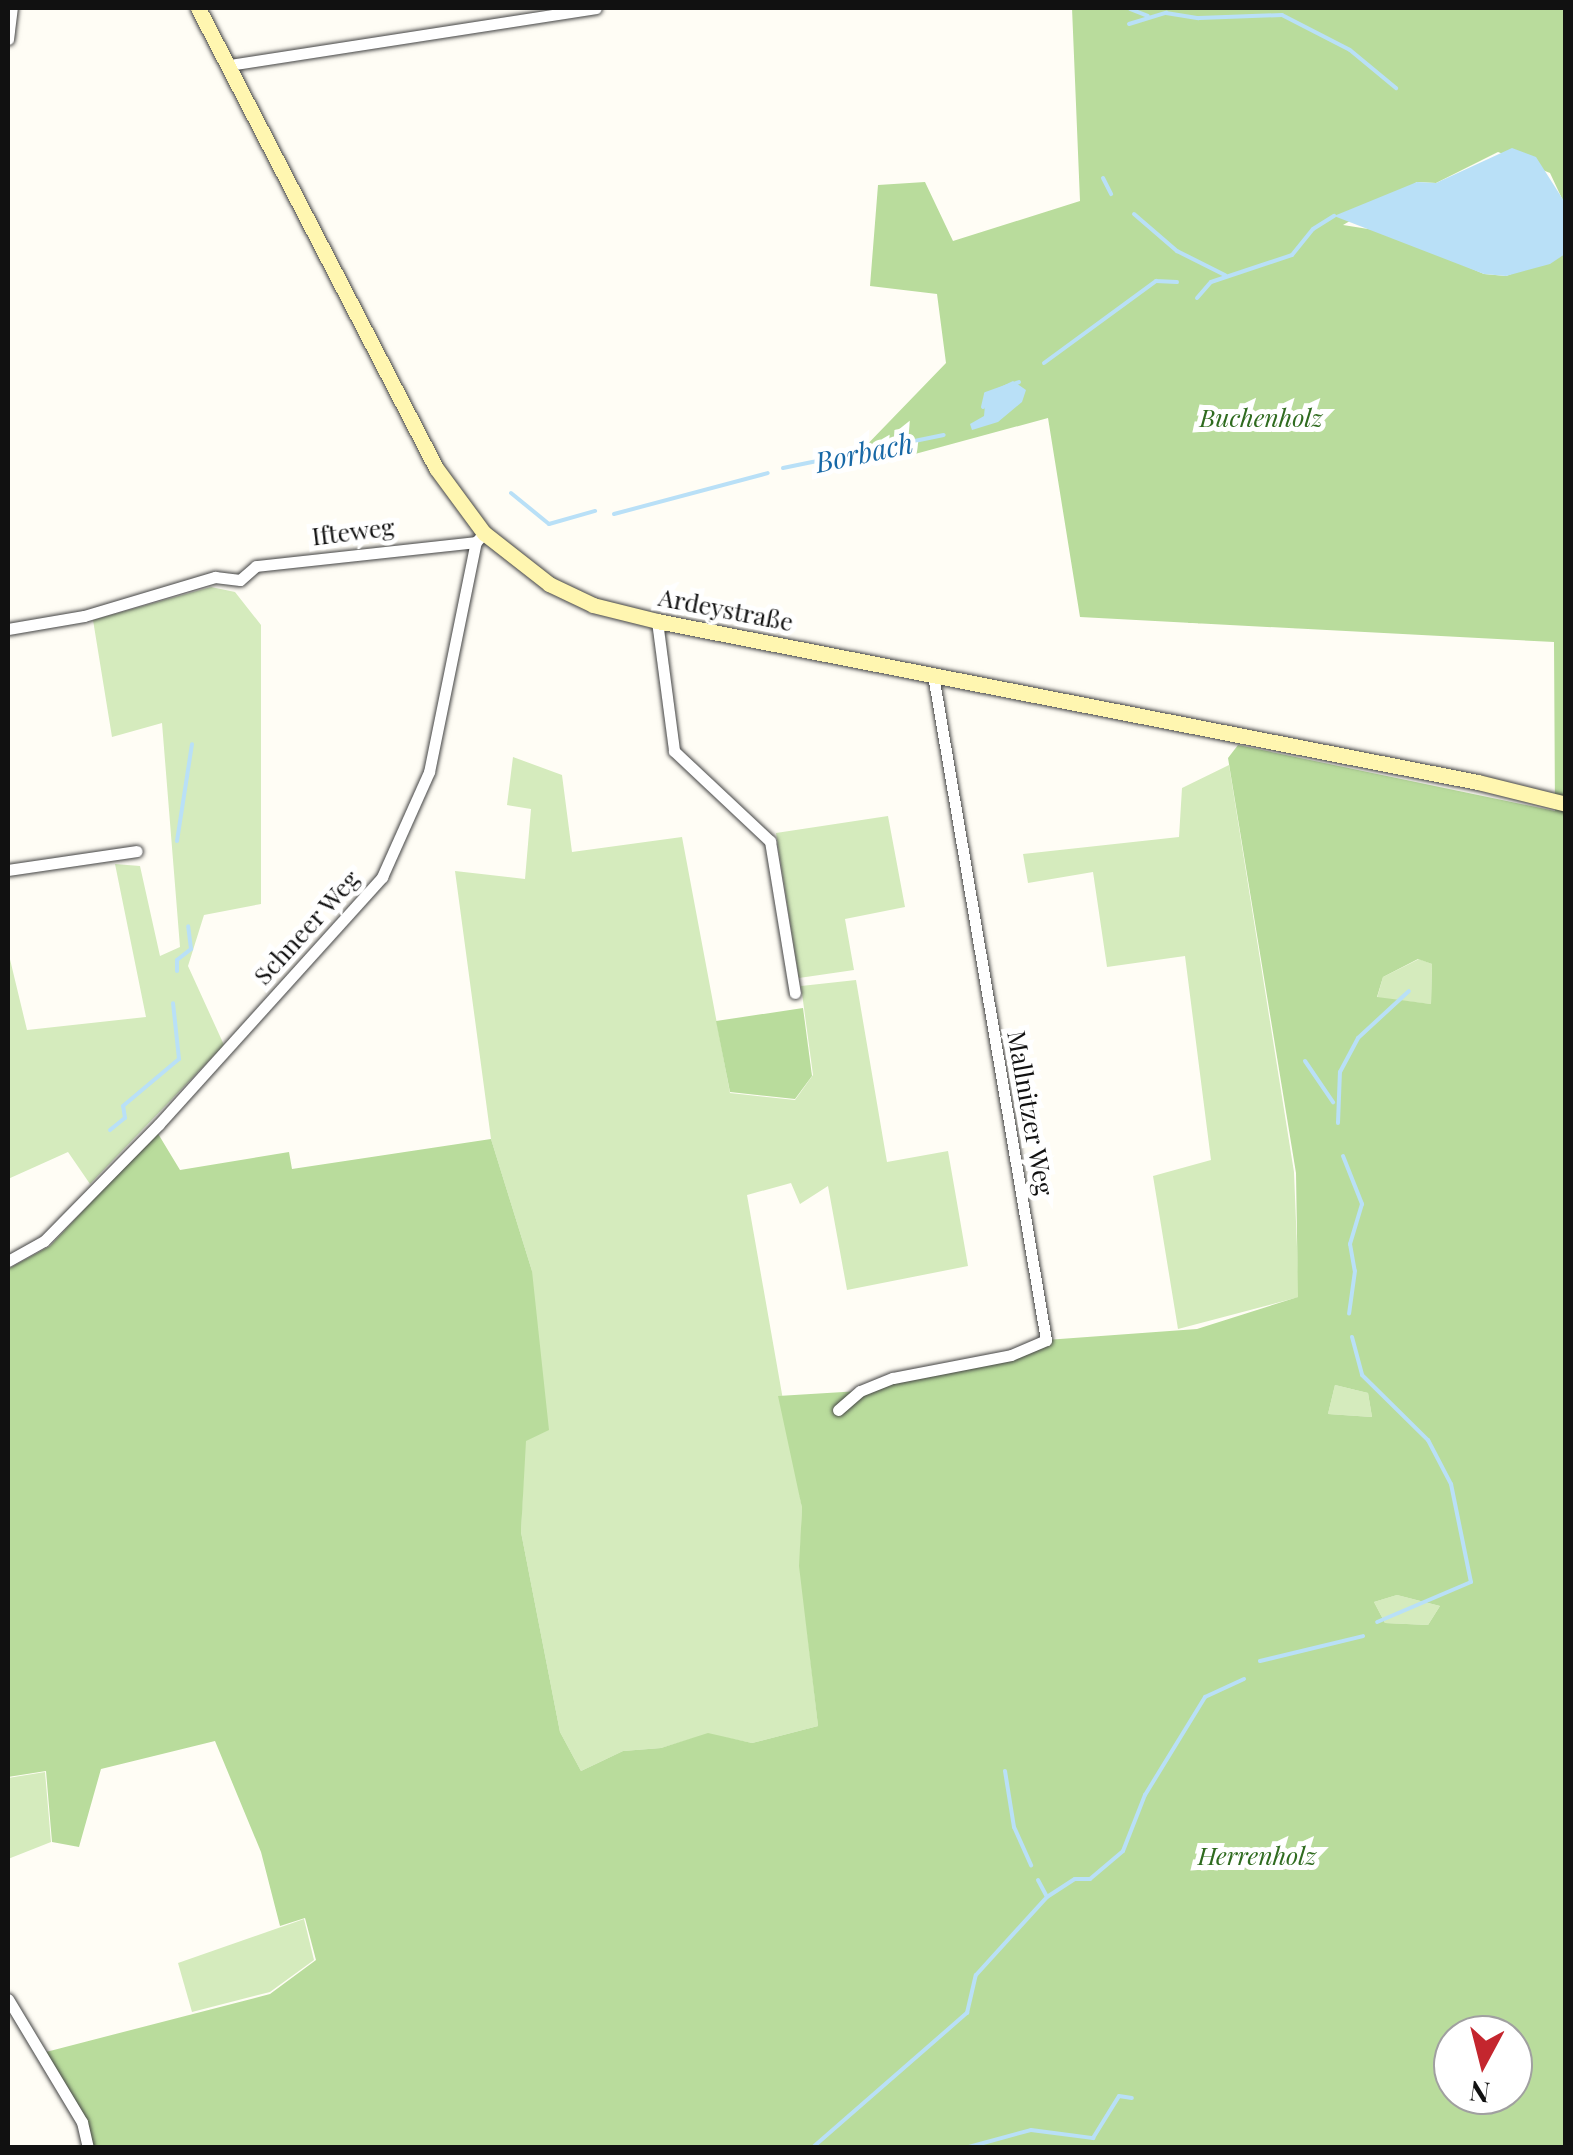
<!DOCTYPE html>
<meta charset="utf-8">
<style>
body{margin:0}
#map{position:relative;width:1573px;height:2155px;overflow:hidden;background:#fffdf5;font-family:"Playfair Display",serif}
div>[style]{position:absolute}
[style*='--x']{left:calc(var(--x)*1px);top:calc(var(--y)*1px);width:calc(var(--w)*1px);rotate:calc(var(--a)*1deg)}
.green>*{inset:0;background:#d5ebbd}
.forest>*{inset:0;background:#b9dc9c}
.water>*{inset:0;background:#b9e0f7}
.stream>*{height:4px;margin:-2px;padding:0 2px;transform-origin:2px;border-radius:2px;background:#b9e0f7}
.roads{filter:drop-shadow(0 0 2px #444) drop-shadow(0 0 2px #444)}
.minor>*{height:11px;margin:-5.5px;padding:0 5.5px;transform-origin:5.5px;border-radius:5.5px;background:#fff}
.secondary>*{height:15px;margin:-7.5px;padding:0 7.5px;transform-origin:7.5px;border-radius:7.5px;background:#fff6b0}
span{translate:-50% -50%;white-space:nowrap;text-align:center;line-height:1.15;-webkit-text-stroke:10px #fff;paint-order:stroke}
.park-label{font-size:25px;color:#2f6b1f;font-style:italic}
.street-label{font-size:25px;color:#111}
.water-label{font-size:28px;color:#1768a6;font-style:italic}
.frame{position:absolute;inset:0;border:10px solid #111;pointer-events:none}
.north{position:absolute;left:1433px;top:2015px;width:100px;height:100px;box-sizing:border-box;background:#fff;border:2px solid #a0a0a0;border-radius:50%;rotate:187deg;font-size:28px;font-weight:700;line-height:40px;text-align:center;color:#111}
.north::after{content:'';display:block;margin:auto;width:35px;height:45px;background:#c4262e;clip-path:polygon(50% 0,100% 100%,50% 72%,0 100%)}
</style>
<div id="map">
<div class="green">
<i style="clip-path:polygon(211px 587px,235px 592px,261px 625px,261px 904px,204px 915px,188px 966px,224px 1045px,90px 1184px,68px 1152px,8px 1179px,8px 951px,27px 1030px,146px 1017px,115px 864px,140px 866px,160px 956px,180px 947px,162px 723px,112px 737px,93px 620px)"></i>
<i style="clip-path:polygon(513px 757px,562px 775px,572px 852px,682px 837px,730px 1093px,795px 1100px,813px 1075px,801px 986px,856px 980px,887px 1162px,948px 1151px,968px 1266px,847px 1290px,828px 1186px,800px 1204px,791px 1183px,747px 1195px,802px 1508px,800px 1566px,818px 1726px,752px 1743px,708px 1734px,661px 1748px,623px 1751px,581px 1771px,560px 1732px,521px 1532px,532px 1271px,491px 1139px,455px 871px,525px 879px,531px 809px,507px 805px)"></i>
<i style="clip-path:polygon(1229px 765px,1294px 1172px,1299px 1297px,1178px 1329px,1153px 1176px,1211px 1160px,1185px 956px,1107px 967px,1093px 872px,1028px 883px,1023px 854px,1179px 837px,1182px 788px)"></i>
<i style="clip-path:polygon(888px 816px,905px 907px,845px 919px,854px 970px,799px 978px,776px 833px)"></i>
<i style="clip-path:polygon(1419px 959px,1432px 964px,1431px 1004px,1377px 998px,1383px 977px)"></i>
<i style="clip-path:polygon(1335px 1385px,1368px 1393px,1372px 1417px,1328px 1414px)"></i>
<i style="clip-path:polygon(1397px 1595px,1440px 1606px,1428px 1625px,1385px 1623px,1374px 1602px)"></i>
<i style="clip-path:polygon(45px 1772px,51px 1842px,8px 1859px,8px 1778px)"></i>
<i style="clip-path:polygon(304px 1919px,314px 1960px,270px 1992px,192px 2012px,178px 1963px)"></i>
</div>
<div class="forest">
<i style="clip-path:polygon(evenodd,1072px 8px,1565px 8px,1565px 205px,1550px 173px,1498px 152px,1436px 183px,1417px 182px,1343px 225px,1387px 232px,1484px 274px,1506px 276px,1565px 254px,1565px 2147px,93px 2147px,46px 2052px,270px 1994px,316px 1960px,305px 1918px,280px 1926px,261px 1852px,215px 1741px,101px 1769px,79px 1847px,52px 1842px,46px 1771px,8px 1777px,8px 1269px,50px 1246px,157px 1132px,180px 1170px,289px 1152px,292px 1169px,491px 1139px,532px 1271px,549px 1430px,526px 1441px,521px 1532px,560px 1732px,581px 1771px,623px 1751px,661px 1748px,708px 1733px,752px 1743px,818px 1726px,799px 1566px,802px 1508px,778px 1396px,860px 1391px,1011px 1355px,1046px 1340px,1197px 1329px,1298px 1297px,1296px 1173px,1228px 758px,1238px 745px,1555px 811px,1554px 642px,1080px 617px,1048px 418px,915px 454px,858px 454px,946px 363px,937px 294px,870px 286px,878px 185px,925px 182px,953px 241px,1080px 201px,1072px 8px,1418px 959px,1432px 964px,1431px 1004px,1377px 997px,1383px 977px,1418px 959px,1072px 8px,1335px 1385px,1368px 1393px,1372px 1417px,1328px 1414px,1335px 1385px,1072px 8px,1397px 1595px,1440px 1606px,1428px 1625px,1385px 1623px,1374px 1602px,1397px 1595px,1072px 8px,1453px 2035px,1513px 2035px,1513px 2095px,1453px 2095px,1453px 2035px)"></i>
<i style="clip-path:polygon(803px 1008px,812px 1076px,795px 1099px,730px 1092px,716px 1021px)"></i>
</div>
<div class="water">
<i style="clip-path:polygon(1512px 148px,1536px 157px,1564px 201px,1565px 254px,1550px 264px,1506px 276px,1484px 274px,1334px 216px,1417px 182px,1436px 183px)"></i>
<i style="clip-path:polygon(1013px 381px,1026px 390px,1022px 402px,998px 422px,972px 430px,970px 424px,984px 416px,986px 394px)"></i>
</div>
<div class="stream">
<i style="--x:1130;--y:9;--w:19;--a:21"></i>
<i style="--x:1129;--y:24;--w:39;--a:-17"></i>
<i style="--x:1166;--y:13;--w:33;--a:9"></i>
<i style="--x:1199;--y:18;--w:83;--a:-2.1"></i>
<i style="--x:1282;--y:15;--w:76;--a:27.2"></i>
<i style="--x:1350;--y:50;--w:60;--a:39.6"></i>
<i style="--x:1103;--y:178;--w:18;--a:63"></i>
<i style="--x:1134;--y:214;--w:57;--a:40.7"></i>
<i style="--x:1177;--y:251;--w:54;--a:26.6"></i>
<i style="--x:1197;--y:298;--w:21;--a:-49"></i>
<i style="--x:1211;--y:282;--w:85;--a:-18.4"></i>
<i style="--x:1292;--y:255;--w:33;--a:-51"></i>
<i style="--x:1313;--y:229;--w:25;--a:-32"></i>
<i style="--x:1044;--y:363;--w:139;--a:-36.2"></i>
<i style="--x:1156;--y:281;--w:21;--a:3"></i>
<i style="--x:983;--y:407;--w:13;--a:-77"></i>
<i style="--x:986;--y:394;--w:35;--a:-20"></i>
<i style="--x:783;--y:468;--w:164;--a:-11.6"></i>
<i style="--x:511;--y:493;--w:49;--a:39.2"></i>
<i style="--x:549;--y:524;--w:48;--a:-15.8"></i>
<i style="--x:614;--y:514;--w:159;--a:-14.9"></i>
<i style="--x:177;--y:841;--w:98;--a:-81.2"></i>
<i style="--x:177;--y:971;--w:11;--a:-90"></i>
<i style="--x:177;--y:960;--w:18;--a:-38"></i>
<i style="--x:191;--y:949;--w:23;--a:-97"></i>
<i style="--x:1305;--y:1061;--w:50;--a:55.7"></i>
<i style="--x:1338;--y:1123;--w:51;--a:-87.8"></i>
<i style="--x:1340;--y:1072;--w:38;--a:-62"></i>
<i style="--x:1358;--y:1038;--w:69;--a:-42.7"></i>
<i style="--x:110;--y:1130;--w:19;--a:-39"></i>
<i style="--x:125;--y:1118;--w:12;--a:-99"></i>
<i style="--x:123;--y:1106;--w:73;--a:-40"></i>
<i style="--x:179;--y:1059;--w:56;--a:-96.1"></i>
<i style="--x:1343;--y:1156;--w:52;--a:68.4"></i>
<i style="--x:1362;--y:1204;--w:42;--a:106.7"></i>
<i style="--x:1350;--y:1244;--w:27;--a:80"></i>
<i style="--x:1355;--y:1271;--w:43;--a:97.9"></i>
<i style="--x:1352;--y:1337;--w:39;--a:75"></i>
<i style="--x:1362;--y:1375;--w:93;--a:44.6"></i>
<i style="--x:1428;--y:1440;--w:50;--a:62.4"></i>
<i style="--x:1451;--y:1484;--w:100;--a:78.5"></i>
<i style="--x:1471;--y:1582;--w:102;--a:156.9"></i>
<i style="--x:1260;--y:1661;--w:106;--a:-13.6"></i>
<i style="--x:1005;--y:1771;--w:57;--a:80.9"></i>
<i style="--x:1014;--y:1827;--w:42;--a:65.9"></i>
<i style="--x:1038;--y:1880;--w:19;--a:62"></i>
<i style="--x:812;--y:2148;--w:206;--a:-41.1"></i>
<i style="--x:967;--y:2013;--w:39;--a:-77"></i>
<i style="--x:976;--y:1975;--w:105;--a:-47.7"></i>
<i style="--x:1047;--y:1897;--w:33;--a:-33"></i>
<i style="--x:1075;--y:1879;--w:15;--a:0"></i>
<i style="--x:1090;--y:1879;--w:43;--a:-40.3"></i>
<i style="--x:1123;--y:1851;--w:60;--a:-68.6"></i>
<i style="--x:1145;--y:1795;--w:115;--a:-58.5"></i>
<i style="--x:1205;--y:1697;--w:43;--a:-24.8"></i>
<i style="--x:965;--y:2148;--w:68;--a:-15.3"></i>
<i style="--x:1031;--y:2130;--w:63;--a:7.4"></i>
<i style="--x:1093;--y:2138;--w:49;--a:-58.2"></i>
<i style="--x:1119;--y:2096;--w:13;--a:9"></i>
</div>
<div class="roads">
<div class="minor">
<i style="--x:8;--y:39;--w:31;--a:-83"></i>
<i style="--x:229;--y:65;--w:371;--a:-8.8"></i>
<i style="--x:657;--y:621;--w:131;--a:82.5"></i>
<i style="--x:674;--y:751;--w:132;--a:43.2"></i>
<i style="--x:770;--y:841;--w:154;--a:80.7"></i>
<i style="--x:8;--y:629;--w:77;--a:-9.7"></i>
<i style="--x:84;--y:616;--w:137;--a:-16.6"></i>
<i style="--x:215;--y:577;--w:25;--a:7"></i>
<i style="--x:240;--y:580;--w:21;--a:-41"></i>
<i style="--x:256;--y:566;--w:221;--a:-6.2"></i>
<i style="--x:8;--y:870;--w:130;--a:-8.4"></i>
<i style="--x:8;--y:1261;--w:41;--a:-29.1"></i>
<i style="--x:44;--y:1241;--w:164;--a:-45.5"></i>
<i style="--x:159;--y:1124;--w:333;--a:-47.9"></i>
<i style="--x:382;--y:877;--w:115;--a:-65.9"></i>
<i style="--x:429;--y:772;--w:235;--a:-78.5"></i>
<i style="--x:476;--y:542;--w:12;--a:-48"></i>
<i style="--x:838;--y:1410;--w:29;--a:-41"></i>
<i style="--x:860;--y:1391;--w:35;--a:-22"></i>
<i style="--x:893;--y:1378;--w:120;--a:-11"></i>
<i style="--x:1011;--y:1355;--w:38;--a:-23"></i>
<i style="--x:1046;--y:1340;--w:675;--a:-99.64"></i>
<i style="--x:8;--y:1999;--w:144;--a:59"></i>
<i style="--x:82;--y:2122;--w:27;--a:77"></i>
</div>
<div class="secondary">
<i style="--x:198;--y:8;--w:518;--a:62.64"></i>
<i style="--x:436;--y:468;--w:81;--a:53.6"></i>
<i style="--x:484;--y:533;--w:83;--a:38.1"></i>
<i style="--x:549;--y:584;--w:49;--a:25.5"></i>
<i style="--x:593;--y:605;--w:66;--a:14"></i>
<i style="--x:657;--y:621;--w:837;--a:11.1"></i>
<i style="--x:1478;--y:782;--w:91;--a:14"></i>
</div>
</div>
<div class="park-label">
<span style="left:1261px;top:417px">Buchenholz</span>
<span style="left:1257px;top:1855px">Herrenholz</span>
</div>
<div class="street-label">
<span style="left:353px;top:531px;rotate:-7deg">Ifteweg</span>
<span style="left:726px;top:609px;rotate:11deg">Ardeystraße</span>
<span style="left:306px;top:927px;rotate:-48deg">Schneer Weg</span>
<span style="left:1031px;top:1113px;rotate:80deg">Mallnitzer Weg</span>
</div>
<div class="water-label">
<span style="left:864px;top:452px;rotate:-12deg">Borbach</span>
</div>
<div class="frame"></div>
<div class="north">N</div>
</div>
